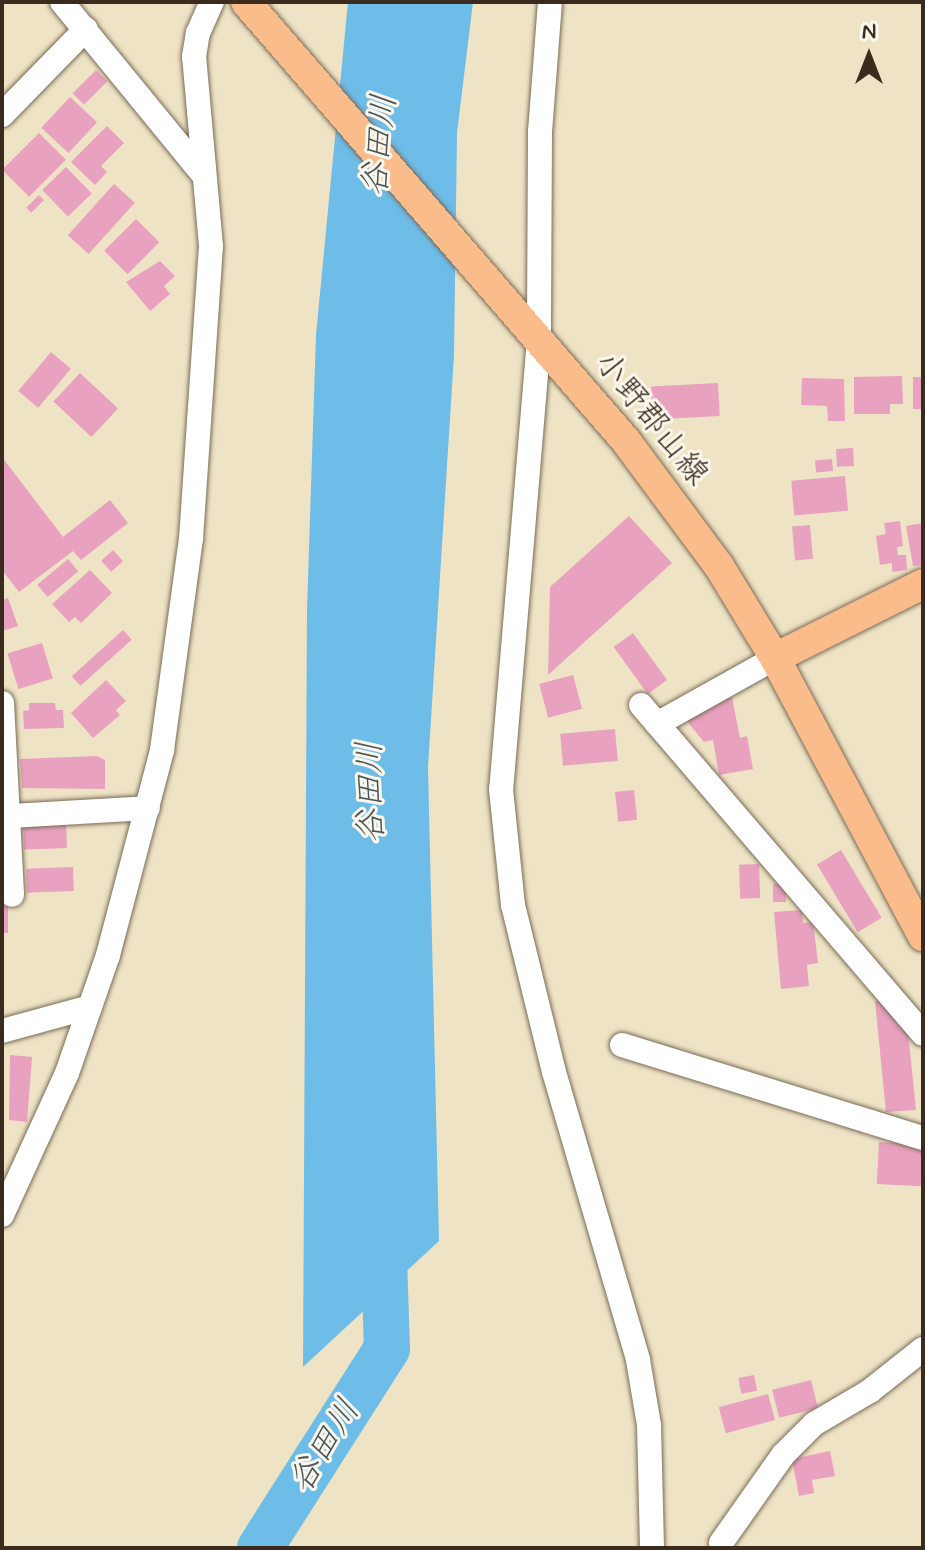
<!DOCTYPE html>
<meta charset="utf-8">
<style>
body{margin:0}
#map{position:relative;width:925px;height:1550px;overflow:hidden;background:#eee3c4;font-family:Mynerve,"Klee One",sans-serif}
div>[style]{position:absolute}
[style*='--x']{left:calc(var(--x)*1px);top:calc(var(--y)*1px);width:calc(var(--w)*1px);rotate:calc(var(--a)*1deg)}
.water>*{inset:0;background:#6ebde9}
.river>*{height:46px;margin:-23px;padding:0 23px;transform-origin:23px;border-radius:23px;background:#6ebde9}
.building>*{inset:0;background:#e9a1c0;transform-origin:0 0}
.roads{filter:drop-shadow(0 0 2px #7a6b58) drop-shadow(0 0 2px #7a6b58)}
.minor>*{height:24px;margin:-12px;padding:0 12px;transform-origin:12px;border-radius:12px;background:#fff}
.major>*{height:30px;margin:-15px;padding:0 15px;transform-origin:15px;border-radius:15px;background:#fabc8b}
span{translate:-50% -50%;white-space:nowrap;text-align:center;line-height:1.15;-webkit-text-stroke:6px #fbf7ec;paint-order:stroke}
.street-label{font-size:32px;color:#3b2a1e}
.water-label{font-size:34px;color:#4a565b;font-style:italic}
.frame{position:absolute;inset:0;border:4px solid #3b2a1e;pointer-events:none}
.north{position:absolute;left:829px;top:16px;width:80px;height:80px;-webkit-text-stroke:6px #fbf7ec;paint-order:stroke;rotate:0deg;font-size:22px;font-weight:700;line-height:32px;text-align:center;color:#3b2a1e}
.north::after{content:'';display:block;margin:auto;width:28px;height:36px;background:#3b2a1e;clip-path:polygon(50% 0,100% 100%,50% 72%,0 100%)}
</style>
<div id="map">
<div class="water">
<i style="clip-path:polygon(348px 2px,473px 2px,457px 133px,454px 355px,428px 767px,439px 1241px,303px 1367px,307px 609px,316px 335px)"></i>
</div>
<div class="river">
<i style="--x:260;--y:1548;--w:236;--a:-57.5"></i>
<i style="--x:387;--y:1349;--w:120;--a:-91.9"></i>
</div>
<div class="building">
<i style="left:96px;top:70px;width:16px;height:33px;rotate:45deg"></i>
<i style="left:70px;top:97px;width:37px;height:42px;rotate:43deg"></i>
<i style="clip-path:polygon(107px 126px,124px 143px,101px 166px,107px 172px,95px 185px,71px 162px)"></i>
<i style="left:39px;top:133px;width:38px;height:52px;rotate:45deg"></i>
<i style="left:66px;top:167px;width:37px;height:33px;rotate:46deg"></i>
<i style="left:114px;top:184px;width:28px;height:69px;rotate:42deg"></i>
<i style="left:39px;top:195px;width:7px;height:18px;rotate:45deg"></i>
<i style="left:136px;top:219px;width:33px;height:45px;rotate:45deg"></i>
<i style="clip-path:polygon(160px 261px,175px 276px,164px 286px,170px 294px,150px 311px,126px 282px)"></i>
<i style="left:51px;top:352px;width:26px;height:51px;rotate:40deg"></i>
<i style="left:80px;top:373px;width:52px;height:39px;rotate:43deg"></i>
<i style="clip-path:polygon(902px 376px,903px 404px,890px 404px,890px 414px,854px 414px,854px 377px)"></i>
<i style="left:913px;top:377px;width:10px;height:32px"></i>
<i style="clip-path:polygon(802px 378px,844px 379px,845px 421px,828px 421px,827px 406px,801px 405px)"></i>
<i style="left:718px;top:383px;width:33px;height:67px;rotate:87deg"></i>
<i style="left:853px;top:448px;width:18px;height:17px;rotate:87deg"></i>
<i style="clip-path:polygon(2px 457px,63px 537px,110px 500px,128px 523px,81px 560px,73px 551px,19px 592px,2px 570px)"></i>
<i style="left:832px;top:459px;width:12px;height:17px;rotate:85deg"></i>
<i style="left:845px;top:476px;width:35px;height:54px;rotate:85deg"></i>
<i style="clip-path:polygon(629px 516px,672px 563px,548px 675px,550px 587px)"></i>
<i style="clip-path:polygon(900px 521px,903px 546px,897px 547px,898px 555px,906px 555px,907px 570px,892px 572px,892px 563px,880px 565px,876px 536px,886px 534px,884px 523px)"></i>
<i style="clip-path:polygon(923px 523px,923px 565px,913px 566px,906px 526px)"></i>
<i style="left:810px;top:525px;width:34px;height:18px;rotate:85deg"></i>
<i style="left:113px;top:550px;width:15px;height:16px;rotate:48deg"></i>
<i style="left:68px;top:559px;width:16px;height:40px;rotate:50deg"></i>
<i style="clip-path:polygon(90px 570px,112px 593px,81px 623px,75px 617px,69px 622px,52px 604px)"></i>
<i style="clip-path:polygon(8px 598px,18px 626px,2px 631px,2px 600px)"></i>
<i style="left:123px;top:630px;width:13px;height:69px;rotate:48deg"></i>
<i style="left:633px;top:633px;width:58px;height:24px;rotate:54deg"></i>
<i style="left:42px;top:643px;width:37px;height:36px;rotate:73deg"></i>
<i style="left:573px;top:675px;width:35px;height:35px;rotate:75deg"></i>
<i style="clip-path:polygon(106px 680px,126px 701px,116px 710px,120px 715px,93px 738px,71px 713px)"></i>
<i style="clip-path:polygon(732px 697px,740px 738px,747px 736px,753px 769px,719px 775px,713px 740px,704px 742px,686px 720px,709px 701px)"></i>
<i style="clip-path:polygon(29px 703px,55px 703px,56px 710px,63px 710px,64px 728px,24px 729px,23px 711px,29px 710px)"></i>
<i style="left:615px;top:729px;width:32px;height:55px;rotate:85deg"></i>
<i style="clip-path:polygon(97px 756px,105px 760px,105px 789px,22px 788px,20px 759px)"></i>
<i style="left:634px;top:790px;width:30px;height:19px;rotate:84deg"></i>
<i style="left:66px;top:819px;width:29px;height:43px;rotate:88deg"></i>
<i style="left:841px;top:850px;width:79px;height:28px;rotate:59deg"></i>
<i style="left:759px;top:864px;width:34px;height:20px;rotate:88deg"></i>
<i style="left:73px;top:867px;width:24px;height:47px;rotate:88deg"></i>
<i style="left:773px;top:884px;width:13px;height:18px"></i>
<i style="left:2px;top:903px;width:6px;height:30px"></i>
<i style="clip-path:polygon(802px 910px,803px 923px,813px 922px,818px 963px,807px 965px,809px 986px,781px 989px,774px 912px)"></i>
<i style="clip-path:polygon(883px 1000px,908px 1032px,916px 1110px,886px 1112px,875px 1001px)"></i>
<i style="clip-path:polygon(10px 1055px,32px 1057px,27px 1122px,9px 1120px)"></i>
<i style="left:879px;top:1142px;width:44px;height:42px;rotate:3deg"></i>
<i style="left:754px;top:1375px;width:16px;height:16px;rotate:79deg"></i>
<i style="left:811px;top:1380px;width:29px;height:40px;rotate:76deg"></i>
<i style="left:768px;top:1394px;width:27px;height:51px;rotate:75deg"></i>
<i style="clip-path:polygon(830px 1451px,835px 1476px,812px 1480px,814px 1493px,799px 1496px,792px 1459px)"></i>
</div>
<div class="roads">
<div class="minor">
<i style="--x:62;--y:2;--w:222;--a:50.7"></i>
<i style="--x:550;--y:2;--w:129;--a:94.4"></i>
<i style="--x:540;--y:131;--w:208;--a:90.3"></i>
<i style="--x:539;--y:339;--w:452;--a:94.8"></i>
<i style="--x:501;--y:789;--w:117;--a:84.1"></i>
<i style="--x:513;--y:905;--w:172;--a:76.2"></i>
<i style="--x:554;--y:1072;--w:300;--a:73.7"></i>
<i style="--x:638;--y:1360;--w:66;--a:80.4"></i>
<i style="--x:649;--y:1425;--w:123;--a:88.6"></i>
<i style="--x:2;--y:115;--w:120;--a:-45.7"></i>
<i style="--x:2;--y:703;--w:192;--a:87"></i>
<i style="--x:641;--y:705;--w:433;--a:49.4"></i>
<i style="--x:657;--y:724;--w:135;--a:-29.2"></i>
<i style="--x:10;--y:816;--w:138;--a:-3.3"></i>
<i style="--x:2;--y:1031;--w:91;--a:-15.3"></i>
<i style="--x:622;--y:1045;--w:315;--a:17.2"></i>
<i style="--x:2;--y:1215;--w:156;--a:-65.4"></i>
<i style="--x:67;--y:1073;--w:125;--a:-70.8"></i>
<i style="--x:108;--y:955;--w:212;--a:-75.2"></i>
<i style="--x:162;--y:750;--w:213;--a:-82.2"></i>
<i style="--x:191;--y:539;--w:294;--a:-86.1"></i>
<i style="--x:211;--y:246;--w:190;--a:-95.1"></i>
<i style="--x:194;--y:57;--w:24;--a:-81"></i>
<i style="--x:198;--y:33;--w:34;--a:-66"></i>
<i style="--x:721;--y:1543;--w:108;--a:-54.8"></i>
<i style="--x:783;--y:1455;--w:44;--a:-45"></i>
<i style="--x:814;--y:1424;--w:65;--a:-30.5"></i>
<i style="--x:870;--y:1391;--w:68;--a:-38.4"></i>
</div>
<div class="major">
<i style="--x:246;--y:2;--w:581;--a:49.12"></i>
<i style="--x:626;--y:441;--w:156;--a:53.4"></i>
<i style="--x:719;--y:566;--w:108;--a:58.7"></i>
<i style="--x:775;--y:658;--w:315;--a:62"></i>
<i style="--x:775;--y:658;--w:165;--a:-26.6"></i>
</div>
</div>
<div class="street-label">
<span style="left:651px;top:419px;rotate:51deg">小野郡山線</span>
</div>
<div class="water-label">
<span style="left:380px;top:145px;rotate:-84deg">谷田川</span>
<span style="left:371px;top:792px;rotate:-91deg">谷田川</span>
<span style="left:325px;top:1446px;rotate:-58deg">谷田川</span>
</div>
<div class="frame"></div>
<div class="north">N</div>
</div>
